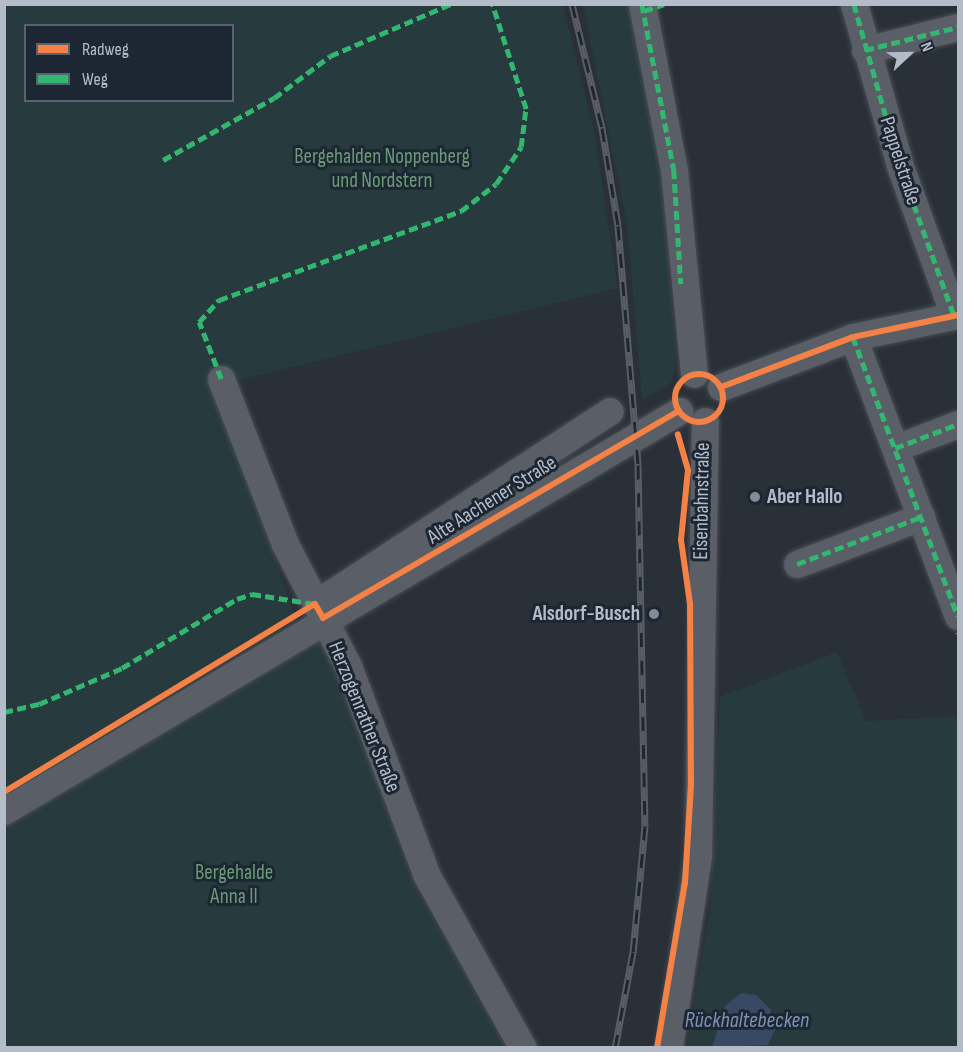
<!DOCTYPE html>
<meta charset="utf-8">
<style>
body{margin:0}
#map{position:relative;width:963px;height:1052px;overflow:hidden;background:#2a3038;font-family:"Sofia Sans Condensed",sans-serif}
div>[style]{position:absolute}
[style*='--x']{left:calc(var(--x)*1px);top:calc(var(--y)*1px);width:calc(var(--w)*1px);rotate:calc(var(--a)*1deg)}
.green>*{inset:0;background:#273a3e}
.water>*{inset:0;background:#384963}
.roads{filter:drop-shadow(0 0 2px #484c53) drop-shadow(0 0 2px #484c53)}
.minor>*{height:27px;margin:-13.5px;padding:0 13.5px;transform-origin:13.5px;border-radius:13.5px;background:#5a5e66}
.rail>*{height:7px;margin-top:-3.5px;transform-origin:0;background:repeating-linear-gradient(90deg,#1d2633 0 14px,#595d64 0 28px);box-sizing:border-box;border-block:2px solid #595d64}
.quiet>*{height:4.5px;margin-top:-2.25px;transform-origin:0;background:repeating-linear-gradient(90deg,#33b770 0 9px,transparent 0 13.5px)}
.cycleway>*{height:6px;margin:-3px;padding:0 3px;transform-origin:3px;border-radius:3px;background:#f48246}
.cycleway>.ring{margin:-3px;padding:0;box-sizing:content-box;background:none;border:6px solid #f48246;border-radius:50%}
.dots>*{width:16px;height:16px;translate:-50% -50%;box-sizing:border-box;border:3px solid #1d2633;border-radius:50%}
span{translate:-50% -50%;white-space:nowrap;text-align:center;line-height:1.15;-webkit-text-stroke:6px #1d2633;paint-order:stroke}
.park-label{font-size:21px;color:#6b9a76}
.street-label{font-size:21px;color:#b4bcc9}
.poi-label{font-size:21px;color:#b4bcc9;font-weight:700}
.left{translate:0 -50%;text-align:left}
.right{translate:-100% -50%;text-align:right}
.water-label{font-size:22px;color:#7c92b1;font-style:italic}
.frame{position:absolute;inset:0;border:6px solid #b4bcc9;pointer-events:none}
.legend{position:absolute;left:24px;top:24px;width:210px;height:78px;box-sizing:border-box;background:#1d2633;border:2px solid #59626f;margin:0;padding:8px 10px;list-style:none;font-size:18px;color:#b4bcc9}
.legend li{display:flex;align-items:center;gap:12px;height:30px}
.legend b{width:30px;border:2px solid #59626f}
.north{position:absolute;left:879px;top:24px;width:60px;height:60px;-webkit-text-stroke:4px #1d2633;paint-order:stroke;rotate:68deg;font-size:16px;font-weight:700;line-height:24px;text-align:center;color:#b4bcc9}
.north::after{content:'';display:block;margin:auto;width:21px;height:27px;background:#b4bcc9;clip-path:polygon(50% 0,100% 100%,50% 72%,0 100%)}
</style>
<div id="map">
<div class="green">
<i style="clip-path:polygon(evenodd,4px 5px,563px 5px,594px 130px,618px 288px,214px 386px,297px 622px,4px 803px,4px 5px,26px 26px,232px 26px,232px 100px,26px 100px,26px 26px)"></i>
<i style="clip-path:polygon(583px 5px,632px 5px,661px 148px,676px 365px,671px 383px,642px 400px,627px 225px)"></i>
<i style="clip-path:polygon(324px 629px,410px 878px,505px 1047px,5px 1048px,5px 826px)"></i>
<i style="clip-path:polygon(837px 652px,866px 721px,958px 716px,958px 1047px,687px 1048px,710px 908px,720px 697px)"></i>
</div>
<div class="water">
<i style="clip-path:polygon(741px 993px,756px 995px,770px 1009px,776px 1028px,768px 1045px,712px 1047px,725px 1006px)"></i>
</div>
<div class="roads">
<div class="minor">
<i style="--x:642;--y:4;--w:169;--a:79.1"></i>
<i style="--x:674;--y:170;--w:205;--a:84.4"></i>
<i style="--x:854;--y:4;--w:168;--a:74.1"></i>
<i style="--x:900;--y:166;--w:158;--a:70.1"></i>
<i style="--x:865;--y:50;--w:96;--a:-13.9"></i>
<i style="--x:853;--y:337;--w:298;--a:69.4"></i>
<i style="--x:221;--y:379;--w:177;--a:68.8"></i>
<i style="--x:285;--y:544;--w:137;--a:62.7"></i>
<i style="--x:348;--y:666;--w:222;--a:69.4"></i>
<i style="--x:426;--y:874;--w:199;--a:60.9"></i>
<i style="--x:721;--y:387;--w:141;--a:-20.7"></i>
<i style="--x:853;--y:337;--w:107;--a:-11.8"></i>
<i style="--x:895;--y:448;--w:67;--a:-20.9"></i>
<i style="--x:797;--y:564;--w:133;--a:-20.8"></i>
<i style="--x:321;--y:600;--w:345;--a:-33.2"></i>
<i style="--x:4;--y:811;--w:785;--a:-30.65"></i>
<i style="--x:669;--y:1048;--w:194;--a:-81.4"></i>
<i style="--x:698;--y:856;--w:435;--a:-89.1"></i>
</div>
</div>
<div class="rail">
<i style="--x:572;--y:4;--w:128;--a:76.4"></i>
<i style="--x:602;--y:128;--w:99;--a:80.7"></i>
<i style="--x:618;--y:226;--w:240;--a:85.2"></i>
<i style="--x:638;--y:465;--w:361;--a:88.9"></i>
<i style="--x:645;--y:826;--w:127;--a:95.4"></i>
<i style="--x:633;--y:952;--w:98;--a:100.6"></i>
</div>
<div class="quiet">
<i style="--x:642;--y:4;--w:169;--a:79.1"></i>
<i style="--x:674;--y:170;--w:114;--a:86.5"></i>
<i style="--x:854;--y:4;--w:168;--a:74.1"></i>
<i style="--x:900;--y:166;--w:158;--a:70.1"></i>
<i style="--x:644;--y:11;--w:21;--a:-19"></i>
<i style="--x:865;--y:50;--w:96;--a:-13.9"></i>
<i style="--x:163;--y:160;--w:127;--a:-29.2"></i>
<i style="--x:274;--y:98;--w:70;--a:-36.9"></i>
<i style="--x:330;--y:56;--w:132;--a:-23.3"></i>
<i style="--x:853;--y:337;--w:298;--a:69.4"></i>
<i style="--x:221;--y:379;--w:61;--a:-111.1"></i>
<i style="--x:199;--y:322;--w:30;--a:-48"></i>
<i style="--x:219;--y:300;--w:258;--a:-20.2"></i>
<i style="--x:461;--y:211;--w:44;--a:-37.6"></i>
<i style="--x:496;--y:184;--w:45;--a:-56"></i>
<i style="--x:521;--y:147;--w:38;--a:-83"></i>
<i style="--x:526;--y:109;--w:110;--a:-107.9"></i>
<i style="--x:895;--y:448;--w:67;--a:-20.9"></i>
<i style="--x:797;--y:564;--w:133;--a:-20.8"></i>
<i style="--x:958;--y:633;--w:1;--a:90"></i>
<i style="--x:4;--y:712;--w:36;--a:-13"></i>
<i style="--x:39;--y:704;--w:90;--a:-23.4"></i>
<i style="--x:122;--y:668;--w:134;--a:-31"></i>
<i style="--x:237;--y:599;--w:16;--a:-18"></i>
<i style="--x:252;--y:594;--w:64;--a:9"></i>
</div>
<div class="cycleway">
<i class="ring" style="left:675px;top:374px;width:42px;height:42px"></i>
<i style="--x:721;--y:387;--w:141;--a:-20.7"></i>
<i style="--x:853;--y:337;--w:107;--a:-11.8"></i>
<i style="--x:4;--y:792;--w:363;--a:-31.2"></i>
<i style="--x:315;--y:604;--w:16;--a:60"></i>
<i style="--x:323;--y:618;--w:412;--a:-30.2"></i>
<i style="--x:657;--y:1048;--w:167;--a:-80.4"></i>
<i style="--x:685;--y:883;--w:97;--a:-86.5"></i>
<i style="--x:691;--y:786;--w:182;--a:-90.3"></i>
<i style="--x:690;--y:604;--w:65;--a:-98"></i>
<i style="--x:681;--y:540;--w:70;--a:-84.3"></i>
<i style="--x:688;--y:470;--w:37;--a:-106"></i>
</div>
<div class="dots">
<i style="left:755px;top:497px;background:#848b96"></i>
<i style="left:654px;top:614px;background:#848b96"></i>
</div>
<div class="park-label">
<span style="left:382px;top:169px">Bergehalden Noppenberg<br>und Nordstern</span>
<span style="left:234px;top:885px">Bergehalde<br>Anna II</span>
</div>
<div class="street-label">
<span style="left:900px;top:161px;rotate:72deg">Pappelstraße</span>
<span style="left:492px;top:500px;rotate:-32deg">Alte Aachener Straße</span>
<span style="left:702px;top:501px;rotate:-89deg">Eisenbahnstraße</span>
<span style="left:364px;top:717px;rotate:68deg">Herzogenrather Straße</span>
</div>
<div class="poi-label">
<span class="left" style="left:767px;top:497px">Aber Hallo</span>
<span class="right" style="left:640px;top:614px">Alsdorf-Busch</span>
</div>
<div class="water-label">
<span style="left:747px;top:1021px">Rückhaltebecken</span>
</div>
<div class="frame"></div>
<ul class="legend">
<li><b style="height:8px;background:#f48246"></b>Radweg</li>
<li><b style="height:8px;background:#33b770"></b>Weg</li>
</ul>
<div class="north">N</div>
</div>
